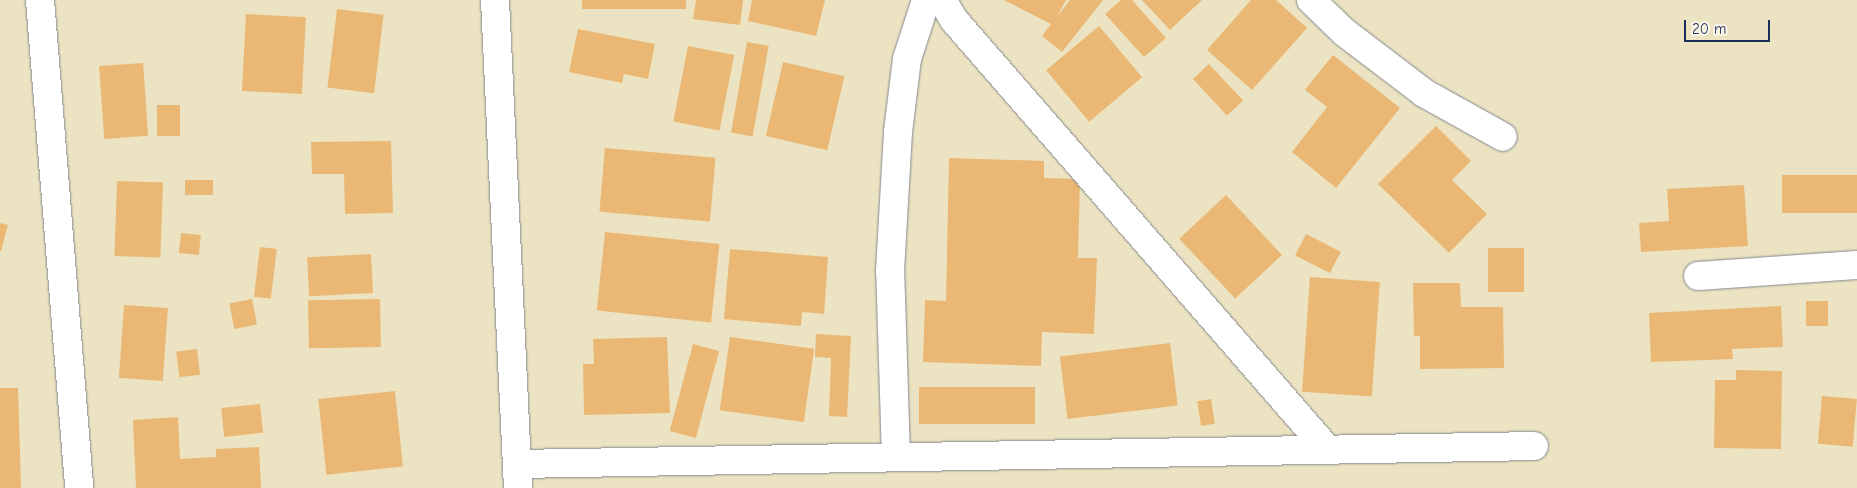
<!DOCTYPE html>
<style>
body{margin:0}
#map{position:relative;width:1857px;height:488px;overflow:hidden;background:#ece3c2;font-family:"Comic Neue",sans-serif}
div>[style]{position:absolute}
[style*='--x']{left:calc(var(--x)*1px);top:calc(var(--y)*1px);width:calc(var(--w)*1px);rotate:calc(var(--a)*1deg)}
.building>*{inset:0;background:#eab874;transform-origin:0 0}
.roads{filter:drop-shadow(0 0 1px #848990) drop-shadow(0 0 1px #848990)}
.minor>*{height:28px;margin:-14px;padding:0 14px;transform-origin:14px;border-radius:14px;background:#fff}
span{translate:-50% -50%;white-space:nowrap;text-align:center;line-height:1.15;-webkit-text-stroke:4px #fcf5e5;paint-order:stroke}
.scale{position:absolute;left:1684px;top:20px;width:86px;height:22px;box-sizing:border-box;border:2px solid #1b2f5e;border-top:0;padding-left:6px;font-size:15px;line-height:18px;white-space:nowrap;color:#1b2f5e;-webkit-text-stroke:4px #fcf5e5;paint-order:stroke}
</style>
<div id="map">
<div class="building">
<i style="left:582px;top:0;width:104px;height:9px"></i>
<i style="clip-path:polygon(696px 0,743px 0,740px 25px,693px 19px)"></i>
<i style="clip-path:polygon(752px 0,825px 0,816px 36px,748px 21px)"></i>
<i style="clip-path:polygon(1004px 0,1066px 0,1057px 17px,1070px 0,1103px 0,1062px 52px,1042px 36px,1051px 24px)"></i>
<i style="clip-path:polygon(1121px 0,1132px 0,1166px 38px,1144px 57px,1105px 14px)"></i>
<i style="clip-path:polygon(1142px 0,1202px 0,1170px 30px)"></i>
<i style="clip-path:polygon(1251px 0,1276px 0,1307px 28px,1252px 90px,1207px 50px)"></i>
<i style="left:337px;top:9px;width:47px;height:79px;rotate:7deg"></i>
<i style="left:246px;top:14px;width:60px;height:77px;rotate:3deg"></i>
<i style="left:1099px;top:26px;width:67px;height:69px;rotate:50deg"></i>
<i style="clip-path:polygon(578px 29px,655px 44px,648px 79px,624px 74px,622px 83px,569px 72px)"></i>
<i style="left:747px;top:42px;width:22px;height:92px;rotate:10deg"></i>
<i style="left:688px;top:46px;width:47px;height:77px;rotate:11deg"></i>
<i style="clip-path:polygon(1333px 55px,1400px 108px,1336px 188px,1292px 152px,1327px 107px,1305px 90px)"></i>
<i style="left:783px;top:62px;width:63px;height:76px;rotate:13deg"></i>
<i style="left:143px;top:63px;width:73px;height:44px;rotate:86deg"></i>
<i style="left:1209px;top:64px;width:50px;height:22px;rotate:47deg"></i>
<i style="left:157px;top:105px;width:23px;height:31px"></i>
<i style="clip-path:polygon(1436px 126px,1471px 161px,1452px 180px,1487px 214px,1449px 253px,1378px 184px)"></i>
<i style="clip-path:polygon(391px 141px,393px 213px,345px 214px,344px 174px,312px 174px,311px 142px)"></i>
<i style="left:605px;top:148px;width:111px;height:64px;rotate:5deg"></i>
<i style="clip-path:polygon(949px 158px,1044px 161px,1044px 178px,1080px 179px,1078px 258px,1097px 258px,1094px 334px,1042px 332px,1041px 366px,923px 362px,925px 300px,946px 301px)"></i>
<i style="left:1857px;top:175px;width:38px;height:75px;rotate:90deg"></i>
<i style="left:213px;top:180px;width:15px;height:28px;rotate:90deg"></i>
<i style="left:117px;top:181px;width:46px;height:75px;rotate:2deg"></i>
<i style="clip-path:polygon(1744px 185px,1748px 246px,1641px 252px,1639px 223px,1669px 221px,1667px 189px)"></i>
<i style="left:1226px;top:195px;width:82px;height:64px;rotate:47deg"></i>
<i style="clip-path:polygon(0 223px,8px 225px,1px 251px,0 251px)"></i>
<i style="left:605px;top:232px;width:115px;height:79px;rotate:6deg"></i>
<i style="left:181px;top:233px;width:20px;height:20px;rotate:6deg"></i>
<i style="left:1306px;top:234px;width:39px;height:24px;rotate:27deg"></i>
<i style="left:260px;top:247px;width:17px;height:50px;rotate:7deg"></i>
<i style="left:1488px;top:248px;width:36px;height:44px"></i>
<i style="clip-path:polygon(730px 249px,828px 257px,824px 314px,802px 312px,801px 326px,724px 319px)"></i>
<i style="left:371px;top:254px;width:39px;height:64px;rotate:87deg"></i>
<i style="left:1310px;top:277px;width:70px;height:115px;rotate:4deg"></i>
<i style="clip-path:polygon(1413px 283px,1460px 283px,1461px 307px,1503px 307px,1504px 368px,1420px 369px,1420px 336px,1414px 336px)"></i>
<i style="left:252px;top:299px;width:26px;height:23px;rotate:79deg"></i>
<i style="left:380px;top:299px;width:48px;height:72px;rotate:89deg"></i>
<i style="left:1806px;top:301px;width:22px;height:25px"></i>
<i style="left:124px;top:305px;width:44px;height:73px;rotate:4deg"></i>
<i style="clip-path:polygon(1781px 306px,1783px 347px,1732px 349px,1733px 359px,1651px 362px,1649px 313px)"></i>
<i style="clip-path:polygon(816px 334px,851px 336px,847px 417px,829px 416px,831px 358px,815px 357px)"></i>
<i style="clip-path:polygon(667px 337px,670px 413px,584px 415px,583px 364px,594px 364px,593px 339px)"></i>
<i style="left:730px;top:337px;width:85px;height:74px;rotate:8deg"></i>
<i style="left:1170px;top:343px;width:63px;height:111px;rotate:83deg"></i>
<i style="left:693px;top:344px;width:27px;height:90px;rotate:15deg"></i>
<i style="left:197px;top:349px;width:26px;height:21px;rotate:83deg"></i>
<i style="clip-path:polygon(1736px 370px,1782px 371px,1781px 449px,1714px 448px,1715px 380px,1736px 380px)"></i>
<i style="left:919px;top:387px;width:116px;height:37px"></i>
<i style="clip-path:polygon(0 388px,18px 388px,21px 488px,0 488px)"></i>
<i style="left:395px;top:391px;width:76px;height:77px;rotate:84deg"></i>
<i style="left:1822px;top:396px;width:35px;height:48px;rotate:5deg"></i>
<i style="left:1211px;top:399px;width:25px;height:14px;rotate:81deg"></i>
<i style="left:260px;top:404px;width:29px;height:39px;rotate:84deg"></i>
<i style="clip-path:polygon(178px 417px,180px 459px,216px 457px,216px 449px,259px 447px,261px 488px,136px 488px,133px 420px)"></i>
</div>
<div class="roads">
<div class="minor">
<i style="--x:40;--y:0;--w:490;--a:85.4"></i>
<i style="--x:495;--y:0;--w:489;--a:87.3"></i>
<i style="--x:942;--y:0;--w:23;--a:59"></i>
<i style="--x:954;--y:20;--w:568;--a:48.99"></i>
<i style="--x:1311;--y:0;--w:46;--a:44.1"></i>
<i style="--x:1344;--y:32;--w:101;--a:37.3"></i>
<i style="--x:1424;--y:93;--w:90;--a:29.1"></i>
<i style="--x:1698;--y:276;--w:159;--a:-4"></i>
<i style="--x:896;--y:457;--w:186;--a:-91.8"></i>
<i style="--x:890;--y:271;--w:139;--a:-86.7"></i>
<i style="--x:898;--y:132;--w:74;--a:-83"></i>
<i style="--x:907;--y:59;--w:62;--a:-72.1"></i>
<i style="--x:517;--y:464;--w:1017;--a:-1.01"></i>
</div>
</div>
<div class="scale">20 m</div>
</div>
